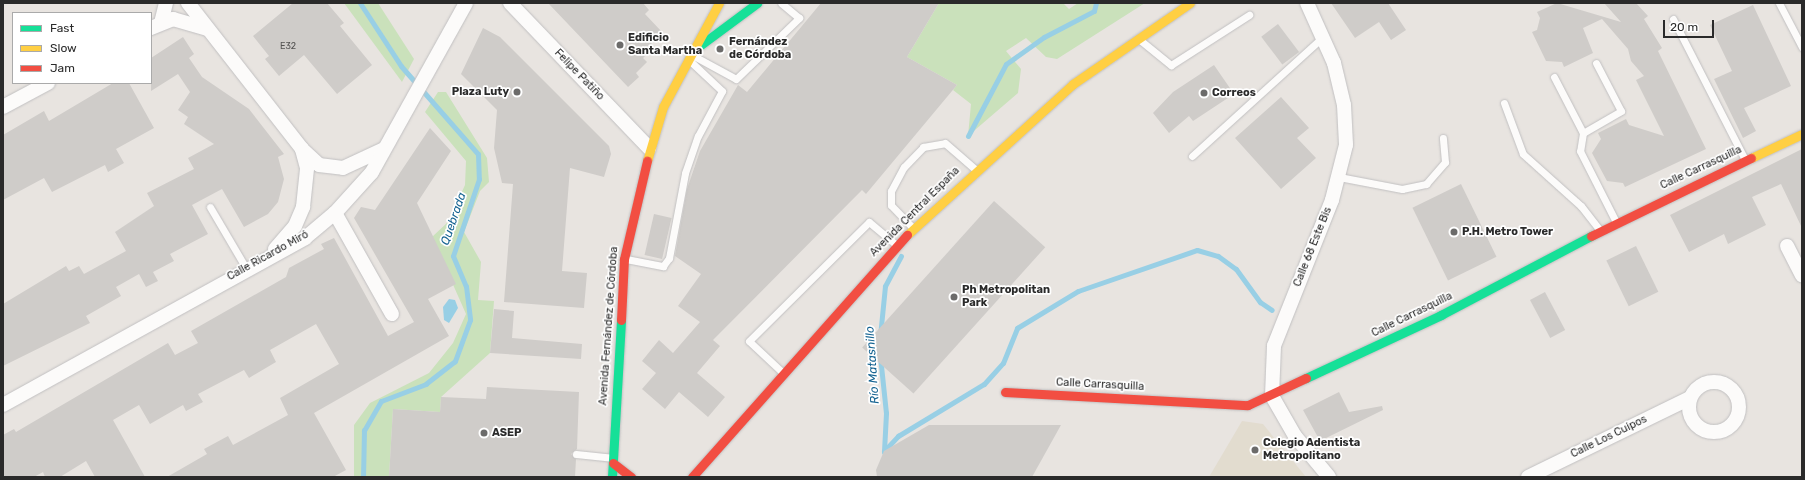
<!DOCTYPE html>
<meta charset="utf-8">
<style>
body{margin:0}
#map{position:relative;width:1805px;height:480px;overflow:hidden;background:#e8e4e0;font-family:Rubik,sans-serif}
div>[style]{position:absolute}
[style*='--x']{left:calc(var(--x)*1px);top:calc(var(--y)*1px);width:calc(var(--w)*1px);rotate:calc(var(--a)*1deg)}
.education>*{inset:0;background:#e2dccf}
.green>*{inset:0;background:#cae1bb}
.water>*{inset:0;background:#98cfe5}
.stream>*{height:5px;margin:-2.5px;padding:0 2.5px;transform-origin:2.5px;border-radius:2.5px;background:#98cfe5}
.building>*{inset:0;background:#cfccc9;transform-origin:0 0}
.roads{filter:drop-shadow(0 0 1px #c1c0c1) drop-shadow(0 0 1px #c1c0c1)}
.lane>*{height:7px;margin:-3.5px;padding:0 3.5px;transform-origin:3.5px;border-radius:3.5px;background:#fcfbfa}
.street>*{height:14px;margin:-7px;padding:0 7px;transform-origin:7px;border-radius:7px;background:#fcfbfa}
.street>.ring{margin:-7px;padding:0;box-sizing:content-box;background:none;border:14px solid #fcfbfa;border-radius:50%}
.fast>*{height:9px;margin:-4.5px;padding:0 4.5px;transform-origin:4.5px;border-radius:4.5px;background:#16e098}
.slow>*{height:9px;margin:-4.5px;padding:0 4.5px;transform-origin:4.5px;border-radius:4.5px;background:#ffcf43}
.jam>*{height:9px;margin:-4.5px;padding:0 4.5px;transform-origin:4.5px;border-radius:4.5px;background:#f24e42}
.dots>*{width:11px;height:11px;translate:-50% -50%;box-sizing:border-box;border:2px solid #fff;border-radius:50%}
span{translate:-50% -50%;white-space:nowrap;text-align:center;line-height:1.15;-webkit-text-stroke:3.5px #fff;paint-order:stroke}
.number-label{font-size:9px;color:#545352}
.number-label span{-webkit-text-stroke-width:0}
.poi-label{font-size:11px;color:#2a2a2a;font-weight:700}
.left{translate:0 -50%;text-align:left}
.right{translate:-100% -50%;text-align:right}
.street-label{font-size:11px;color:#2a2a2a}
.water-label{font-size:12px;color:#166492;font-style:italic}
.frame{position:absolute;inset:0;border:4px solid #2a2a2a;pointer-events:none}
.legend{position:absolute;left:12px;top:12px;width:140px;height:72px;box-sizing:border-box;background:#fff;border:1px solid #aaa;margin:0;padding:5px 7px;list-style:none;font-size:12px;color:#2a2a2a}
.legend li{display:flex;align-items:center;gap:8px;height:20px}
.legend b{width:20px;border:1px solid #aaa}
.scale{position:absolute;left:1663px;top:20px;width:51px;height:18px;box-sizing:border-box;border:2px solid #2a2a2a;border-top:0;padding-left:5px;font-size:12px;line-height:14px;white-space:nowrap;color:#2a2a2a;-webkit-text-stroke:3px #fff;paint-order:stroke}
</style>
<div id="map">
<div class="education">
<i style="clip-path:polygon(1242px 421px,1263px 424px,1306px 477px,1209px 477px)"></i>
</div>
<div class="green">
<i style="clip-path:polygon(344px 3px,378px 3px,414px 59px,402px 82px)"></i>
<i style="clip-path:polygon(939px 3px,1063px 3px,1069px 9px,1078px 3px,1145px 3px,1057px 59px,1046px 57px,1026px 38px,1006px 51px,1021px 69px,1018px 93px,968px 136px,971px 104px,953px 90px,957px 85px,907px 57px)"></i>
<i style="clip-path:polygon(438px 92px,446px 92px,487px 158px,489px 182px,480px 191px,464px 232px,481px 262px,478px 300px,494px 301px,490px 353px,441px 397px,440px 412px,393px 409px,389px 477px,354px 477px,354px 425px,370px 403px,429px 373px,453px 343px,466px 314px,432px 237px,448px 222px,465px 185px,466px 161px,425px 112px)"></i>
</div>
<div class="water">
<i style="clip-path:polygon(449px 299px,455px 300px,458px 308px,449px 323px,444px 320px,443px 307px)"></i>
</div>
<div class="stream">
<i style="--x:360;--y:3;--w:75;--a:56.9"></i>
<i style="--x:401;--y:66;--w:117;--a:48.8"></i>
<i style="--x:478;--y:154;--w:25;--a:88"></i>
<i style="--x:479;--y:179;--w:81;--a:108.7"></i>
<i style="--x:453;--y:256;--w:33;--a:67"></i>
<i style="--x:466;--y:286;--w:34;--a:83"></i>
<i style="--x:470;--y:320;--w:44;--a:110.1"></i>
<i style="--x:455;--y:361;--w:37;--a:142"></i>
<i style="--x:426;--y:384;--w:48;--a:159.3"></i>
<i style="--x:381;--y:401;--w:34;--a:120"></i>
<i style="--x:364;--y:430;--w:47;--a:91.2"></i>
<i style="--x:968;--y:136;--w:81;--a:-62.2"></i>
<i style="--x:1006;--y:64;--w:47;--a:-35.4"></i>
<i style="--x:1044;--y:37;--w:56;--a:-27.5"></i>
<i style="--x:1094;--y:11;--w:8;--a:-76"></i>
<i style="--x:880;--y:336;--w:50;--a:-84.3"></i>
<i style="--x:885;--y:286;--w:34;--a:-62"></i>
<i style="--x:880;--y:356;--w:57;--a:84"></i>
<i style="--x:886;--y:413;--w:39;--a:93"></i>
<i style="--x:884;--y:451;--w:21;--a:-47"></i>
<i style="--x:898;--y:436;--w:100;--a:-31.2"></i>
<i style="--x:984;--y:384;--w:28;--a:-48"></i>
<i style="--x:1003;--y:363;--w:38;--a:-68"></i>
<i style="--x:1017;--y:328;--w:71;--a:-31.2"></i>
<i style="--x:1078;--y:291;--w:126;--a:-19"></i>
<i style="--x:1197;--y:250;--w:22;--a:16"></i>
<i style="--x:1218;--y:256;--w:22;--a:36"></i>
<i style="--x:1236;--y:269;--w:41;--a:54"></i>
<i style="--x:1260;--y:302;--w:14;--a:34"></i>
</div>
<div class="building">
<i style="clip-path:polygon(293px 3px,327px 3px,344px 23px,340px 26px,372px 65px,337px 94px,304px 55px,279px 76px,265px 59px,269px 56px,253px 36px)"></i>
<i style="clip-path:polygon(548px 3px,643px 3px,649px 10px,645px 14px,662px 32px,651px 43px,655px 47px,643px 58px,647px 62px,636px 73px,639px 77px,628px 87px)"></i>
<i style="clip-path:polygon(821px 3px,939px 3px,907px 57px,957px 85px,866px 194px,862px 190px,713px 340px,720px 346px,697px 373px,725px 397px,708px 417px,679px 392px,665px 409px,642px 389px,656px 373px,642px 361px,659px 340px,673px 353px,700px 322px,678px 306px,701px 274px,675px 256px,687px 189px,700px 151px,738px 85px,747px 92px)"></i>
<i style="clip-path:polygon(1331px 3px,1388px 3px,1406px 30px,1391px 40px,1379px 22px,1355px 38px)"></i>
<i style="clip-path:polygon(1557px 3px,1621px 22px,1604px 3px,1636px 3px,1648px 16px,1644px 19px,1662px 48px,1658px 51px,1706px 149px,1625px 187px,1623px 183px,1607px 181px,1592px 153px,1601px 139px,1598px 133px,1626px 119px,1629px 125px,1664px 136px,1636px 80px,1644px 76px,1631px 61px,1628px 49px,1602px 19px,1583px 28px,1593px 53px,1564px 67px,1562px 62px,1546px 61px,1532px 32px,1537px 30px,1540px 18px,1537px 12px)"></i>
<i style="clip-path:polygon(1753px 5px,1791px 86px,1744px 108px,1756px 131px,1743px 138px,1714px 79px,1732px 71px,1710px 25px)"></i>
<i style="left:1278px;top:24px;width:35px;height:21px;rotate:53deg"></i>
<i style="clip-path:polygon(483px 28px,500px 37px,609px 146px,611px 154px,604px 177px,570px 168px,562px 271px,587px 273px,584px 308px,504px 302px,513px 184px,502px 183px,494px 148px,497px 110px,461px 74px)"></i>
<i style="clip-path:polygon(183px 37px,194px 54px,189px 58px,202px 77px,249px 109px,284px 154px,278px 157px,284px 179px,278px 202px,268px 214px,244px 227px,222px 189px,192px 205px,208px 234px,170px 254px,174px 261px,153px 272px,158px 281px,146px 287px,139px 274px,116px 287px,121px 296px,86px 316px,90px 323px,3px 366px,3px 304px,66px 266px,69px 271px,79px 266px,84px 274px,126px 251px,115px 232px,154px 206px,147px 193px,194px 169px,188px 158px,214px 144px,184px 124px,188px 117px,178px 110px,190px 92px,178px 74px,151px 91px,151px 58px)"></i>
<i style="clip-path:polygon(1214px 65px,1234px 94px,1193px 121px,1189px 116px,1169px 133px,1153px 113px,1173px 92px)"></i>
<i style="clip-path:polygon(113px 83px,129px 83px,154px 128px,116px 149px,124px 163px,108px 172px,105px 165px,52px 192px,44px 178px,3px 200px,3px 135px,44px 111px,49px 121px)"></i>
<i style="clip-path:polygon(1281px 97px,1309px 128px,1297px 138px,1316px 158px,1281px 189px,1235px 138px)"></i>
<i style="clip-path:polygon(430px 128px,451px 151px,417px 203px,456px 284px,428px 299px,449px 336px,314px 413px,346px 470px,333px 477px,167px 477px,207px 454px,204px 449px,228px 436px,233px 445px,288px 415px,280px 398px,339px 364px,316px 324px,270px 350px,276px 362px,249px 378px,244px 370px,198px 394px,203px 402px,186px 411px,183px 405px,150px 424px,139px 405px,113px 420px,145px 477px,95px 477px,86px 461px,60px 477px,45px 477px,43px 472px,34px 477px,3px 477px,3px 435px,14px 429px,16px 432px,168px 343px,175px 355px,198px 343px,191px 331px,286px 277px,289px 268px,324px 249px,321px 244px,334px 238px,388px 336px,414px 322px,354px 218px,361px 207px,375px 210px)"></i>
<i style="clip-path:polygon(1802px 149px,1802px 228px,1781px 184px,1752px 197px,1766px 225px,1728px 244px,1724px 234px,1689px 252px,1670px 215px)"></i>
<i style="left:1461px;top:184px;width:81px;height:54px;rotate:64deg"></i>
<i style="left:994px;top:201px;width:69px;height:197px;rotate:42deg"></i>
<i style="left:654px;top:214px;width:18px;height:42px;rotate:13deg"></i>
<i style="left:1636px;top:246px;width:51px;height:33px;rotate:64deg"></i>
<i style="left:1545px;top:292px;width:43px;height:17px;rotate:62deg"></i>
<i style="clip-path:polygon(494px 309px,514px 311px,512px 338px,582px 344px,581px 359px,490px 353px)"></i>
<i style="clip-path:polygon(487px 387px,579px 392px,577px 449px,571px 454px,576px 459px,575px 477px,389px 477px,393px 409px,440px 412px,441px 397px,486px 399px)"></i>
<i style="clip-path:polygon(1339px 392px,1349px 412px,1382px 406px,1383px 410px,1320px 441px,1303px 410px)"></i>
<i style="clip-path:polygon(929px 425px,1061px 425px,1032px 477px,877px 477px,876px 470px,884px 451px)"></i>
</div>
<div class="roads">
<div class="lane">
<i style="--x:1779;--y:3;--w:50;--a:62.4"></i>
<i style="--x:1673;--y:19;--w:158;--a:62.9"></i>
<i style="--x:1140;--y:40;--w:40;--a:39"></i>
<i style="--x:1171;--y:65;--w:93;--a:-32.7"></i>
<i style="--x:692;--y:55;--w:50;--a:28.6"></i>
<i style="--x:736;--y:79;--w:88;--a:-44.1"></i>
<i style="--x:799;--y:18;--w:23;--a:-140"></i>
<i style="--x:1554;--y:77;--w:63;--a:62.6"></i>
<i style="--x:1583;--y:133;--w:18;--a:99"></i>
<i style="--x:1580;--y:151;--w:80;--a:63.1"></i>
<i style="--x:1504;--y:103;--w:54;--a:69.6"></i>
<i style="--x:1523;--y:154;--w:78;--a:41.9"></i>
<i style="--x:1581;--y:206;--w:29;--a:52"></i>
<i style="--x:1583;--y:133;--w:44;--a:-30.1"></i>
<i style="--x:1621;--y:111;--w:54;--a:-117.5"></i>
<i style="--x:1192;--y:156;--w:177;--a:-42.3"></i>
<i style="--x:1339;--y:177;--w:64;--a:10.8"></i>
<i style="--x:1402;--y:189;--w:25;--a:-12"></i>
<i style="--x:1426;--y:184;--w:29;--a:-49"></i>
<i style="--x:1445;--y:162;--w:24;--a:-95"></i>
<i style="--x:210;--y:207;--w:71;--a:59.5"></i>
<i style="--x:912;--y:227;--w:30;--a:-134"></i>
<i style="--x:891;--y:205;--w:14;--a:-90"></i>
<i style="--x:891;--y:191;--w:27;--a:-62"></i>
<i style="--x:904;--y:167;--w:28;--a:-46"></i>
<i style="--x:923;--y:147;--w:22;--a:-10"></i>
<i style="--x:945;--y:143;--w:40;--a:41"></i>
<i style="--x:626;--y:259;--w:38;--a:11"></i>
<i style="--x:663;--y:266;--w:10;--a:-53"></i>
<i style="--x:669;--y:258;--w:86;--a:-79.3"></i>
<i style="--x:685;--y:173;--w:39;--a:-71"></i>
<i style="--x:698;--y:136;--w:51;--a:-61.9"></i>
<i style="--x:722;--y:91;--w:44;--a:-136.8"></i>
<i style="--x:782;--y:372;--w:45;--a:-136.8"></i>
<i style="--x:749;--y:341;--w:169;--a:-44.8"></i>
<i style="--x:869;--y:222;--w:34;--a:40"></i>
<i style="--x:576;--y:454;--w:36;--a:6"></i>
</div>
<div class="street">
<i style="--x:188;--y:3;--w:185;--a:52"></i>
<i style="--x:302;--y:149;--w:23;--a:43"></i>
<i style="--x:319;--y:165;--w:24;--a:7"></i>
<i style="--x:343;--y:168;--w:45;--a:-24.9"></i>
<i style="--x:510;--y:3;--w:201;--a:46.2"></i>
<i style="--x:1307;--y:3;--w:66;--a:65.8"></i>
<i style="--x:1334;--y:63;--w:43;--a:76.6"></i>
<i style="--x:1344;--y:105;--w:40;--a:87.1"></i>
<i style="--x:1346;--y:145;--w:57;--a:104.3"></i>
<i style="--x:1332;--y:200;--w:157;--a:111.7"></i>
<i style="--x:1274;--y:346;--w:50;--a:92.3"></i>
<i style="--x:1272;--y:396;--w:46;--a:60.1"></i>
<i style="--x:1295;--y:436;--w:53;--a:50.3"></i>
<i style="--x:161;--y:23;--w:21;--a:-76"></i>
<i style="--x:151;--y:28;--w:24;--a:-22"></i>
<i style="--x:173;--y:19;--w:35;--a:16"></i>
<i style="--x:3;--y:107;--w:51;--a:-28.1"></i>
<i style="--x:335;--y:213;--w:116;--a:60.6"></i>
<i style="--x:1787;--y:246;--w:33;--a:63"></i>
<i style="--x:275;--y:249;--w:30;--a:-49"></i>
<i style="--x:295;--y:226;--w:21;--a:-67"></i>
<i style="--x:303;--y:207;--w:39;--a:-84"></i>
<i style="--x:307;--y:168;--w:20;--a:-105"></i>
<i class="ring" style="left:1689px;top:382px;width:36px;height:36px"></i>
<i style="--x:3;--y:405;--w:345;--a:-28.9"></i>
<i style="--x:305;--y:238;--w:39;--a:-40"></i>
<i style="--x:335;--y:213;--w:55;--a:-47.9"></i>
<i style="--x:372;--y:172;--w:193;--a:-60.9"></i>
<i style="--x:1528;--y:477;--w:180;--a:-26"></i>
</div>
<div class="fast">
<i style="--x:698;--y:47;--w:74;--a:-36.7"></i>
<i style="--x:1306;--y:378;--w:149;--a:-25"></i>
<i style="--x:1441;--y:315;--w:170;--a:-27.8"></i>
<i style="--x:612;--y:477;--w:157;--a:-86.7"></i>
</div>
<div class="slow">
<i style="--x:1751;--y:158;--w:56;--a:-25.2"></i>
<i style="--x:647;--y:161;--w:56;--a:-73.5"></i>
<i style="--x:663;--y:107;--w:118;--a:-61.7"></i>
<i style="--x:907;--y:235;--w:224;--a:-42.3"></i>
<i style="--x:1073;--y:84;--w:142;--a:-34.7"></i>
</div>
<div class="jam">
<i style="--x:1591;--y:236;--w:178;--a:-26"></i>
<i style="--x:621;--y:320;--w:61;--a:-87.2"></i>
<i style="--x:624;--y:259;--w:101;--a:-76.8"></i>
<i style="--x:1005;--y:392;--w:243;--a:3.1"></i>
<i style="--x:1248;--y:405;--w:64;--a:-25"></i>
<i style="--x:613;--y:463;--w:23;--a:38"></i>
<i style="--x:692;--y:477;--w:324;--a:-48.4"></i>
</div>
</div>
<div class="dots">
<i style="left:620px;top:45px;background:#6c6b6a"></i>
<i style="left:720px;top:49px;background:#6c6b6a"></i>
<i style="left:517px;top:92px;background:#6c6b6a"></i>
<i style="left:1204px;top:93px;background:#6c6b6a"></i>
<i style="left:1454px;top:232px;background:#6c6b6a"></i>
<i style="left:954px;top:297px;background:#6c6b6a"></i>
<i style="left:484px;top:433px;background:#6c6b6a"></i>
<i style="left:1255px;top:450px;background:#6c6b6a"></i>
</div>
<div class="number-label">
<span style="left:288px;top:46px">E32</span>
</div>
<div class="poi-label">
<span class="left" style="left:628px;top:45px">Edificio<br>Santa Martha</span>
<span class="left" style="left:729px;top:49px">Fernández<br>de Córdoba</span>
<span class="right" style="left:509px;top:92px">Plaza Luty</span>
<span class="left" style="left:1212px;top:93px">Correos</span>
<span class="left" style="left:1462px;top:232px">P.H. Metro Tower</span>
<span class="left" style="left:962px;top:297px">Ph Metropolitan<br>Park</span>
<span class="left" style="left:492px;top:433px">ASEP</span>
<span class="left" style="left:1263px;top:450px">Colegio Adentista<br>Metropolitano</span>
</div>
<div class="street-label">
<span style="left:579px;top:75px;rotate:46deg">Felipe Patiño</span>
<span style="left:1701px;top:168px;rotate:-25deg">Calle Carrasquilla</span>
<span style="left:915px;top:212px;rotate:-45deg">Avenida Central España</span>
<span style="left:1313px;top:247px;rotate:-68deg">Calle 68 Este Bis</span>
<span style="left:268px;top:256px;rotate:-29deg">Calle Ricardo Miró</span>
<span style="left:1412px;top:315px;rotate:-26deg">Calle Carrasquilla</span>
<span style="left:609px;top:326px;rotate:-86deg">Avenida Fernández de Córdoba</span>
<span style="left:1100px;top:385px;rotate:3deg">Calle Carrasquilla</span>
<span style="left:1609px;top:437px;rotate:-26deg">Calle Los Cuipos</span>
</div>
<div class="water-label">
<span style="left:454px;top:219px;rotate:-71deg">Quebrada</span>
<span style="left:873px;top:365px;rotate:-94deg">Río Matasnillo</span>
</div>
<div class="frame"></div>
<ul class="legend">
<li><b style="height:5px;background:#16e098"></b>Fast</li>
<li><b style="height:5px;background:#ffcf43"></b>Slow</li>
<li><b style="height:5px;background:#f24e42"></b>Jam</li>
</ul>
<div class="scale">20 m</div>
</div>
